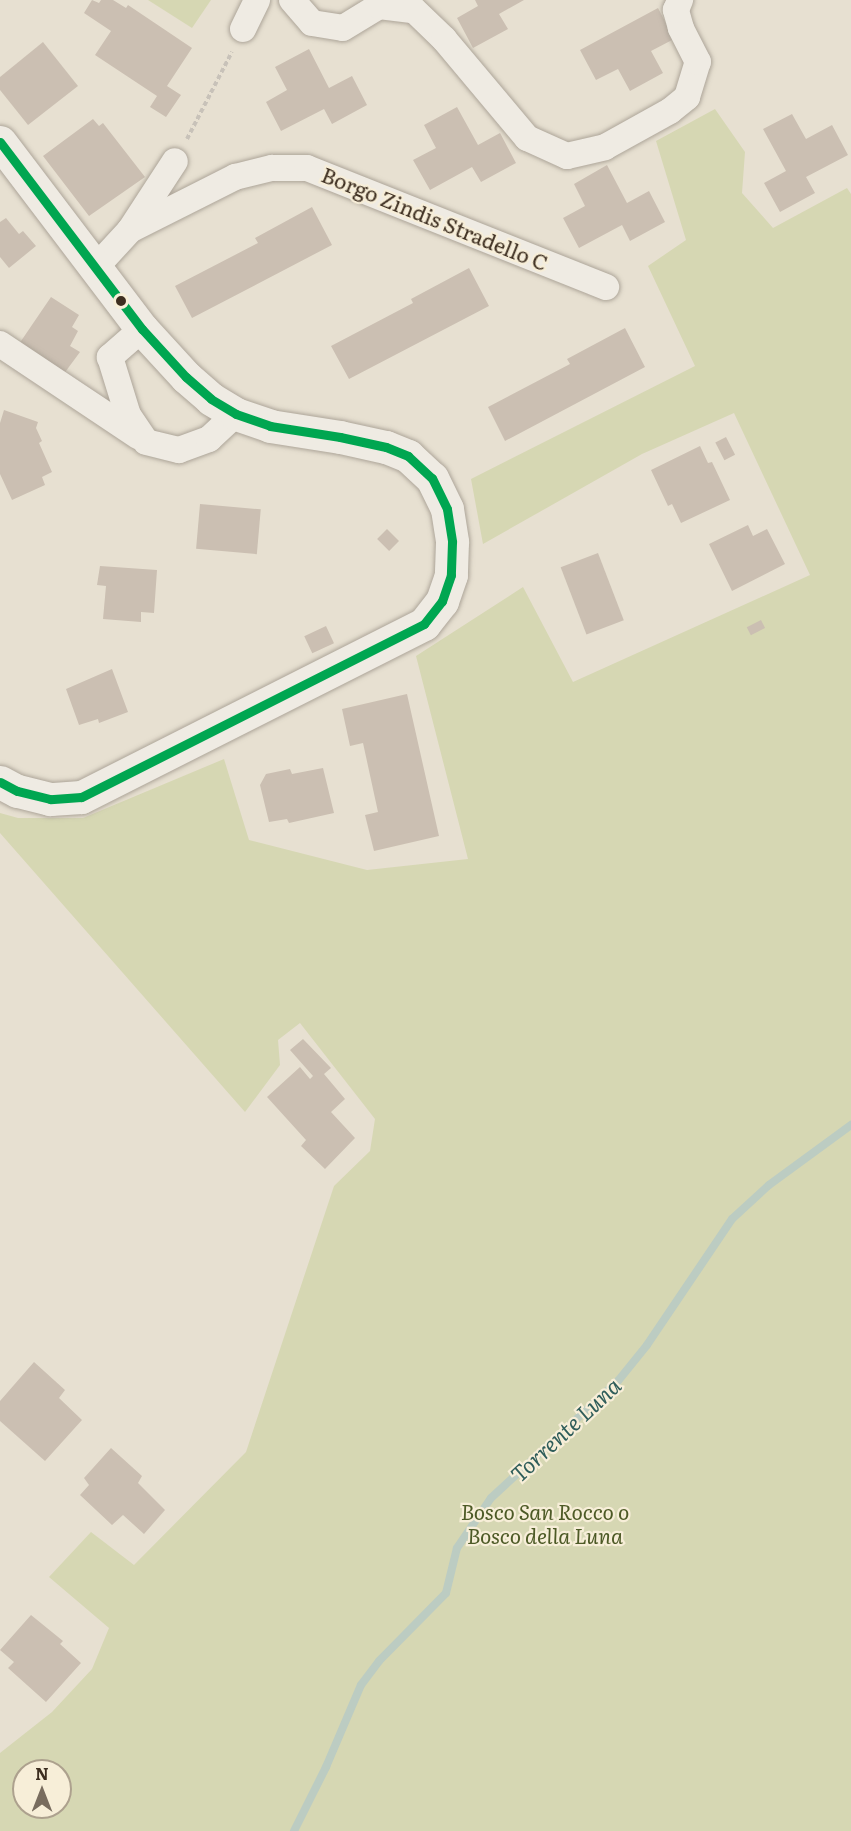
<!DOCTYPE html>
<style>
body{margin:0}
#map{position:relative;width:851px;height:1831px;overflow:hidden;background:#e7e0d1;font-family:Literata,serif}
div>[style]{position:absolute}
[style*='--x']{left:calc(var(--x)*1px);top:calc(var(--y)*1px);width:calc(var(--w)*1px);rotate:calc(var(--a)*1deg)}
.green>*{inset:0;background:#d6d7b3}
.stream>*{height:8px;margin:-4px;padding:0 4px;transform-origin:4px;border-radius:4px;background:#bcccc2}
.building>*{inset:0;background:#cbbfb2;transform-origin:0 0}
.path>*{height:4px;margin-top:-2px;transform-origin:0;background:repeating-linear-gradient(90deg,#c8c2b9 0 4.5px,transparent 0 7.5px)}
.roads{filter:drop-shadow(0 0 2px #ada599) drop-shadow(0 0 2px #ada599)}
.street>*{height:26px;margin:-13px;padding:0 13px;transform-origin:13px;border-radius:13px;background:#efebe3}
.secondary>*{height:33px;margin:-16.5px;padding:0 16.5px;transform-origin:16.5px;border-radius:16.5px;background:#efebe3}
.bus-1>*{height:9px;margin:-4.5px;padding:0 4.5px;transform-origin:4.5px;border-radius:4.5px;background:#00a651}
.dots>*{width:16px;height:16px;translate:-50% -50%;box-sizing:border-box;border:3px solid #f7eed8;border-radius:50%}
span{translate:-50% -50%;white-space:nowrap;text-align:center;line-height:1.15;-webkit-text-stroke:4.5px #f7eed8;paint-order:stroke}
.street-label{font-size:21px;color:#3d2e20}
.park-label{font-size:21px;color:#4d5a26;font-style:italic}
.water-label{font-size:22px;color:#2f5d5a;font-style:italic}
.north{position:absolute;left:12px;top:1759px;width:60px;height:60px;box-sizing:border-box;background:#f7eed8;border:2px solid #ada18e;border-radius:50%;rotate:0deg;font-size:16px;font-weight:700;line-height:24px;text-align:center;color:#3d2e20}
.north::after{content:'';display:block;margin:auto;width:21px;height:27px;background:#786c5e;clip-path:polygon(50% 0,100% 100%,50% 72%,0 100%)}
</style>
<div id="map">
<div class="green">
<i style="clip-path:polygon(148px 0,211px 0,192px 28px)"></i>
<i style="clip-path:polygon(evenodd,715px 109px,745px 152px,742px 193px,773px 228px,847px 188px,851px 194px,851px 1831px,0 1831px,0 1753px,52px 1712px,92px 1669px,109px 1628px,49px 1577px,91px 1532px,134px 1565px,246px 1452px,334px 1186px,370px 1151px,375px 1119px,300px 1023px,278px 1040px,280px 1065px,245px 1112px,0 833px,0 813px,18px 818px,83px 818px,224px 759px,249px 840px,367px 870px,468px 859px,416px 656px,523px 587px,573px 682px,810px 575px,734px 413px,642px 454px,483px 544px,471px 479px,695px 366px,648px 266px,686px 240px,656px 141px,715px 109px,24px 1771px,60px 1771px,60px 1807px,24px 1807px,24px 1771px)"></i>
</div>
<div class="stream">
<i style="--x:294;--y:1831;--w:72;--a:-63.4"></i>
<i style="--x:326;--y:1767;--w:89;--a:-66.9"></i>
<i style="--x:361;--y:1685;--w:30;--a:-53"></i>
<i style="--x:379;--y:1661;--w:95;--a:-45.4"></i>
<i style="--x:446;--y:1593;--w:46;--a:-76.3"></i>
<i style="--x:457;--y:1548;--w:60;--a:-55.8"></i>
<i style="--x:491;--y:1498;--w:173;--a:-42.7"></i>
<i style="--x:618;--y:1381;--w:46;--a:-51.1"></i>
<i style="--x:647;--y:1345;--w:152;--a:-56"></i>
<i style="--x:732;--y:1219;--w:50;--a:-42.6"></i>
<i style="--x:769;--y:1185;--w:102;--a:-36.2"></i>
</div>
<div class="building">
<i style="clip-path:polygon(92px 0,99px 3px,101px 0,113px 0,126px 8px,128px 5px,192px 48px,167px 86px,181px 95px,166px 117px,150px 107px,157px 96px,95px 55px,111px 31px,84px 13px)"></i>
<i style="clip-path:polygon(475px 0,524px 0,499px 14px,508px 29px,473px 48px,457px 18px,478px 6px)"></i>
<i style="clip-path:polygon(658px 8px,674px 39px,651px 51px,663px 73px,630px 91px,618px 69px,596px 80px,580px 50px)"></i>
<i style="clip-path:polygon(43px 42px,78px 86px,28px 125px,0 90px,0 77px)"></i>
<i style="clip-path:polygon(309px 49px,329px 88px,352px 76px,367px 105px,332px 124px,324px 109px,281px 131px,266px 102px,287px 90px,275px 67px)"></i>
<i style="clip-path:polygon(457px 107px,478px 145px,500px 133px,516px 163px,481px 182px,472px 167px,430px 190px,413px 160px,436px 148px,424px 125px)"></i>
<i style="clip-path:polygon(792px 114px,806px 139px,832px 125px,848px 155px,806px 177px,815px 193px,780px 212px,764px 183px,786px 171px,763px 129px)"></i>
<i style="clip-path:polygon(93px 119px,99px 126px,103px 123px,145px 177px,89px 216px,43px 156px)"></i>
<i style="clip-path:polygon(607px 165px,627px 203px,649px 191px,665px 222px,630px 241px,622px 225px,579px 248px,563px 218px,585px 206px,574px 184px)"></i>
<i style="clip-path:polygon(312px 207px,332px 245px,192px 318px,175px 286px,258px 243px,255px 238px)"></i>
<i style="clip-path:polygon(6px 218px,19px 234px,23px 231px,36px 246px,9px 268px,0 257px,0 222px)"></i>
<i style="clip-path:polygon(469px 268px,489px 306px,349px 379px,331px 346px,413px 303px,411px 299px)"></i>
<i style="clip-path:polygon(51px 297px,79px 315px,72px 327px,78px 331px,70px 346px,80px 352px,63px 375px,19px 344px)"></i>
<i style="clip-path:polygon(625px 328px,645px 367px,505px 441px,488px 407px,570px 364px,567px 359px)"></i>
<i style="clip-path:polygon(4px 410px,38px 422px,36px 428px,42px 441px,39px 443px,52px 472px,42px 477px,45px 485px,12px 500px,0 474px,0 423px)"></i>
<i style="left:726px;top:437px;width:20px;height:12px;rotate:63deg"></i>
<i style="clip-path:polygon(700px 446px,708px 463px,712px 462px,730px 500px,681px 523px,672px 504px,668px 506px,651px 470px)"></i>
<i style="left:200px;top:504px;width:61px;height:45px;rotate:5deg"></i>
<i style="clip-path:polygon(748px 525px,753px 536px,767px 529px,785px 564px,732px 591px,709px 544px)"></i>
<i style="left:387px;top:529px;width:17px;height:14px;rotate:45deg"></i>
<i style="left:598px;top:553px;width:72px;height:40px;rotate:69deg"></i>
<i style="clip-path:polygon(100px 566px,157px 570px,154px 613px,141px 612px,141px 622px,103px 619px,106px 586px,97px 585px)"></i>
<i style="left:761px;top:620px;width:9px;height:16px;rotate:63deg"></i>
<i style="left:326px;top:626px;width:19px;height:24px;rotate:65deg"></i>
<i style="clip-path:polygon(112px 669px,128px 712px,99px 723px,98px 719px,79px 725px,66px 689px)"></i>
<i style="clip-path:polygon(407px 694px,439px 836px,374px 851px,365px 815px,378px 812px,363px 743px,350px 746px,342px 709px)"></i>
<i style="clip-path:polygon(323px 768px,334px 813px,289px 823px,287px 819px,269px 822px,260px 785px,266px 774px,290px 769px,292px 774px)"></i>
<i style="clip-path:polygon(303px 1039px,331px 1068px,324px 1074px,345px 1099px,331px 1112px,355px 1138px,325px 1169px,301px 1146px,306px 1140px,267px 1097px,300px 1067px,310px 1079px,313px 1076px,290px 1050px)"></i>
<i style="clip-path:polygon(34px 1362px,65px 1390px,59px 1398px,82px 1420px,45px 1461px,0 1421px,0 1401px)"></i>
<i style="clip-path:polygon(111px 1448px,142px 1476px,138px 1483px,165px 1510px,144px 1534px,123px 1515px,112px 1525px,80px 1495px,89px 1485px,84px 1478px)"></i>
<i style="clip-path:polygon(31px 1615px,63px 1641px,60px 1644px,81px 1663px,46px 1702px,8px 1668px,14px 1662px,0 1650px)"></i>
</div>
<div class="path">
<i style="--x:187;--y:139;--w:98;--a:-62.7"></i>
</div>
<div class="roads">
<div class="street">
<i style="--x:292;--y:0;--w:30;--a:49"></i>
<i style="--x:312;--y:23;--w:31;--a:9"></i>
<i style="--x:343;--y:28;--w:42;--a:-31.4"></i>
<i style="--x:379;--y:6;--w:35;--a:7"></i>
<i style="--x:414;--y:10;--w:42;--a:44"></i>
<i style="--x:444;--y:39;--w:129;--a:50"></i>
<i style="--x:527;--y:138;--w:44;--a:24.2"></i>
<i style="--x:567;--y:156;--w:39;--a:-13"></i>
<i style="--x:605;--y:147;--w:74;--a:-29"></i>
<i style="--x:670;--y:111;--w:22;--a:-39"></i>
<i style="--x:687;--y:97;--w:37;--a:-73"></i>
<i style="--x:698;--y:62;--w:38;--a:-117"></i>
<i style="--x:681;--y:28;--w:19;--a:-106"></i>
<i style="--x:676;--y:10;--w:11;--a:-68"></i>
<i style="--x:243;--y:29;--w:32;--a:-64"></i>
<i style="--x:130;--y:230;--w:118;--a:-26.8"></i>
<i style="--x:235;--y:177;--w:38;--a:-14"></i>
<i style="--x:272;--y:168;--w:35;--a:0"></i>
<i style="--x:307;--y:168;--w:322;--a:21.7"></i>
<i style="--x:96;--y:267;--w:50;--a:-47.4"></i>
<i style="--x:130;--y:230;--w:82;--a:-56.9"></i>
<i style="--x:142;--y:329;--w:43;--a:138.8"></i>
<i style="--x:110;--y:357;--w:61;--a:72.8"></i>
<i style="--x:128;--y:415;--w:32;--a:56"></i>
<i style="--x:146;--y:442;--w:34;--a:14"></i>
<i style="--x:179;--y:450;--w:32;--a:-20"></i>
<i style="--x:209;--y:439;--w:37;--a:-43"></i>
<i style="--x:0;--y:344;--w:166;--a:33.7"></i>
</div>
<div class="secondary">
<i style="--x:0;--y:142;--w:235;--a:52.8"></i>
<i style="--x:142;--y:329;--w:65;--a:47.5"></i>
<i style="--x:186;--y:377;--w:33;--a:41"></i>
<i style="--x:211;--y:399;--w:29;--a:31"></i>
<i style="--x:236;--y:414;--w:36;--a:19"></i>
<i style="--x:270;--y:426;--w:71;--a:8.9"></i>
<i style="--x:340;--y:437;--w:47;--a:12.3"></i>
<i style="--x:386;--y:447;--w:24;--a:22"></i>
<i style="--x:408;--y:456;--w:33;--a:43"></i>
<i style="--x:432;--y:478;--w:34;--a:64"></i>
<i style="--x:447;--y:509;--w:33;--a:81"></i>
<i style="--x:452;--y:542;--w:33;--a:92"></i>
<i style="--x:451;--y:575;--w:28;--a:109"></i>
<i style="--x:442;--y:601;--w:29;--a:128"></i>
<i style="--x:424;--y:624;--w:384;--a:153.2"></i>
<i style="--x:81;--y:797;--w:31;--a:176"></i>
<i style="--x:50;--y:799;--w:34;--a:-166"></i>
<i style="--x:17;--y:791;--w:19;--a:-152"></i>
</div>
</div>
<div class="bus-1">
<i style="--x:0;--y:142;--w:235;--a:52.8"></i>
<i style="--x:142;--y:329;--w:65;--a:47.5"></i>
<i style="--x:186;--y:377;--w:33;--a:41"></i>
<i style="--x:211;--y:399;--w:29;--a:31"></i>
<i style="--x:236;--y:414;--w:36;--a:19"></i>
<i style="--x:270;--y:426;--w:71;--a:8.9"></i>
<i style="--x:340;--y:437;--w:47;--a:12.3"></i>
<i style="--x:386;--y:447;--w:24;--a:22"></i>
<i style="--x:408;--y:456;--w:33;--a:43"></i>
<i style="--x:432;--y:478;--w:34;--a:64"></i>
<i style="--x:447;--y:509;--w:33;--a:81"></i>
<i style="--x:452;--y:542;--w:33;--a:92"></i>
<i style="--x:451;--y:575;--w:28;--a:109"></i>
<i style="--x:442;--y:601;--w:29;--a:128"></i>
<i style="--x:424;--y:624;--w:384;--a:153.2"></i>
<i style="--x:81;--y:797;--w:31;--a:176"></i>
<i style="--x:50;--y:799;--w:34;--a:-166"></i>
<i style="--x:17;--y:791;--w:19;--a:-152"></i>
</div>
<div class="dots">
<i style="left:121px;top:301px;background:#3d2e20"></i>
</div>
<div class="street-label">
<span style="left:435px;top:218px;rotate:22deg">Borgo Zindis Stradello C</span>
</div>
<div class="park-label">
<span style="left:545px;top:1523px">Bosco San Rocco o<br>Bosco della Luna</span>
</div>
<div class="water-label">
<span style="left:565px;top:1429px;rotate:-43deg">Torrente Luna</span>
</div>
<div class="north">N</div>
</div>
